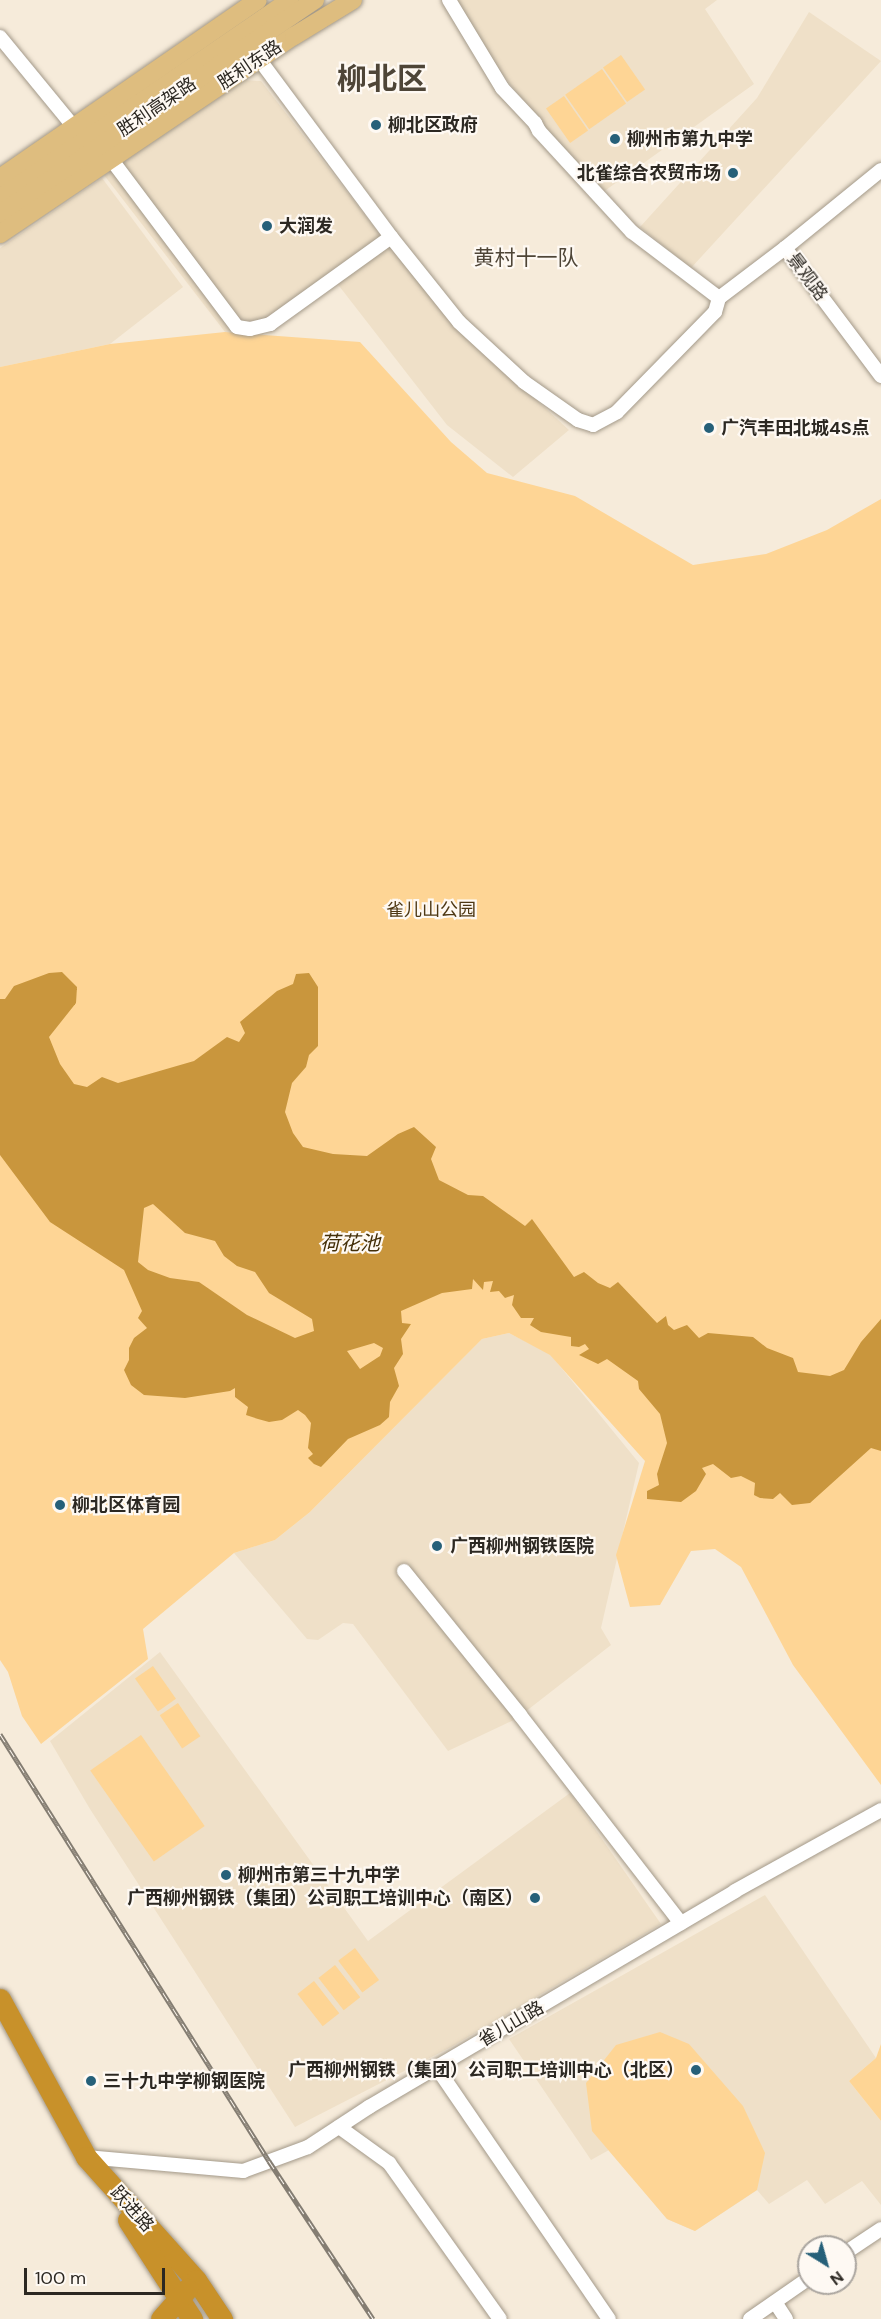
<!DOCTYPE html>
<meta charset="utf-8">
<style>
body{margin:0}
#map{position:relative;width:881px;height:2319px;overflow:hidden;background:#f6ebda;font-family:"DM Sans","Noto Sans SC",sans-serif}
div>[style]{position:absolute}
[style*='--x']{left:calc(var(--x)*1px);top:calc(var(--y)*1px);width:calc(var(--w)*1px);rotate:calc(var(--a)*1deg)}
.built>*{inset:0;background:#efe0c8}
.green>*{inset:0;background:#fed595;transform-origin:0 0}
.water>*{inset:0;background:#c9963d}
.roads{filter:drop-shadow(0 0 2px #a39989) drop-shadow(0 0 2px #a39989)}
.minor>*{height:14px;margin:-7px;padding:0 7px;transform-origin:7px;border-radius:7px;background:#fff}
.major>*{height:18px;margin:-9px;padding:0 9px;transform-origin:9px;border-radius:9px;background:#debd7f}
.highway>*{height:21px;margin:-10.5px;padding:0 10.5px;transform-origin:10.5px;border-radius:10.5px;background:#c8912a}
.rail>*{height:5px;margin-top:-2.5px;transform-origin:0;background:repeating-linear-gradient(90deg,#fef9f3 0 9px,#847d72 0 18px);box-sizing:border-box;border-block:2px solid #847d72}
.dots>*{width:16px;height:16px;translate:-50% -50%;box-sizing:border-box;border:3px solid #fef9f3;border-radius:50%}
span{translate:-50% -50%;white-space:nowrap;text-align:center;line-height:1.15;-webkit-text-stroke:4.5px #fef9f3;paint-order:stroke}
.street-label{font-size:18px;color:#2c2822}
.poi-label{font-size:18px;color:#2c2822;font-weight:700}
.left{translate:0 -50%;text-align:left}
.right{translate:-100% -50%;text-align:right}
.park-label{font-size:18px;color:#4e3813}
.water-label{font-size:20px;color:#442f08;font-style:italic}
.quarter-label{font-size:21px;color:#4e4537}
.town-label{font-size:30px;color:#4e4537;font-weight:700}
.north{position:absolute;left:797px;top:2235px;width:60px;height:60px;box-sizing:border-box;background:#fef9f3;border:2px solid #aaa59f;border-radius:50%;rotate:143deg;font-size:16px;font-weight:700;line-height:24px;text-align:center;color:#2c2822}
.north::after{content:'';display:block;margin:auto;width:21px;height:27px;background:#266079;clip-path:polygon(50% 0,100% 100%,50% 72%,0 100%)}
.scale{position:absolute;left:24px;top:2268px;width:141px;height:27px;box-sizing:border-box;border:3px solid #2c2822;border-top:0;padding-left:8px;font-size:18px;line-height:21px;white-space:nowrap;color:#2c2822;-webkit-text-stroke:4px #fef9f3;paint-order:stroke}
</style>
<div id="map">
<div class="built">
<i style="clip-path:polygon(453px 0,717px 0,705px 9px,754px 84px,599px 195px,478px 44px)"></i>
<i style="clip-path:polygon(809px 12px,881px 61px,691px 268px,640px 227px,757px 98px)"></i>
<i style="clip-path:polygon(240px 80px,261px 81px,388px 245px,472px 341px,569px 430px,513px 477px,447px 425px,336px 282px,262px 335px,225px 332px,104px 175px)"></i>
<i style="clip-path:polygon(102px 178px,183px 287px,110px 344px,0 367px,0 248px)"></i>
<i style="clip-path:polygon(509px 1333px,550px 1354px,639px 1463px,601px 1628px,611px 1645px,516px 1719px,448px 1751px,353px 1624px,343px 1623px,318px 1640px,307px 1639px,234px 1553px,275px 1540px,310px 1512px,482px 1339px)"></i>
<i style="clip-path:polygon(160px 1652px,368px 1941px,570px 1793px,661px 1924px,451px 2047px,295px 2127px,90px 1809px,50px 1741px)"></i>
<i style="clip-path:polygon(765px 1895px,876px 2058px,849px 2081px,881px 2121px,881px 2205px,862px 2181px,825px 2204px,807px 2180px,769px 2204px,757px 2190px,695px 2231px,667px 2219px,609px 2150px,591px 2160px,509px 2039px)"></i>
</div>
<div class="green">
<i style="left:621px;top:55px;width:42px;height:22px;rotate:55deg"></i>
<i style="left:602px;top:69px;width:42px;height:45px;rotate:55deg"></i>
<i style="left:564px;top:96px;width:42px;height:22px;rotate:55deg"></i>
<i style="clip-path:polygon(225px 332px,360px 342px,451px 442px,487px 473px,575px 496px,693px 565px,766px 554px,827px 530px,881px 499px,881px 1785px,793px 1665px,741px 1567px,715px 1549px,691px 1551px,660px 1605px,630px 1607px,616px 1555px,645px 1461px,550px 1355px,509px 1333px,482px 1339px,310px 1512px,275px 1540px,234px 1553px,143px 1629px,148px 1659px,41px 1744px,22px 1716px,8px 1672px,0 1660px,0 367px,110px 344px)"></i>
<i style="left:153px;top:1666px;width:40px;height:22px;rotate:55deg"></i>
<i style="left:178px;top:1703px;width:40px;height:22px;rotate:56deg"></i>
<i style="left:141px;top:1735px;width:111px;height:62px;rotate:55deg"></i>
<i style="left:355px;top:1948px;width:40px;height:21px;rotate:53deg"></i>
<i style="left:335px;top:1965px;width:41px;height:21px;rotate:52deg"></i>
<i style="left:314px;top:1981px;width:41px;height:21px;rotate:52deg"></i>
<i style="clip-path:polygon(660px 2032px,689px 2044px,743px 2106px,765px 2153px,757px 2190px,695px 2231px,667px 2219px,592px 2131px,586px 2083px,616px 2045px)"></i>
<i style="clip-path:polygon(881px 2044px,881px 2121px,849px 2081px,876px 2058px)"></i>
</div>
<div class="water">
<i style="clip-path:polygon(evenodd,62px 972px,77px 987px,76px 1003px,49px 1037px,60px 1064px,74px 1084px,87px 1087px,102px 1077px,118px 1083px,194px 1061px,227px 1037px,239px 1042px,245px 1033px,240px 1022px,277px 991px,293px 984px,296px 974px,309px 973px,318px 987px,318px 1046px,309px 1055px,306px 1067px,292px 1083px,285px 1112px,293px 1133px,303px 1147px,333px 1154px,367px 1156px,398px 1134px,414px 1127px,436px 1147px,431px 1159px,439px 1180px,468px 1195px,483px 1196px,525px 1226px,532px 1219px,574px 1277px,584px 1272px,598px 1283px,610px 1288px,618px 1282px,657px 1323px,666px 1316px,668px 1325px,674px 1330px,687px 1325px,699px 1338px,708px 1333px,753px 1337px,767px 1348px,793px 1358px,798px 1372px,830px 1376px,844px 1370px,861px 1342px,881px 1319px,881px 1451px,871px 1448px,810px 1503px,792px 1505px,780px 1493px,773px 1499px,760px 1498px,754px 1495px,755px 1483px,741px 1476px,731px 1478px,713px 1464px,702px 1468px,706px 1474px,696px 1491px,681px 1502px,647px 1499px,647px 1491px,659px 1485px,657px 1474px,667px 1443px,660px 1414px,639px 1389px,638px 1381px,607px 1359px,598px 1364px,579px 1355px,589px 1349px,585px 1344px,579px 1347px,571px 1346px,571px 1337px,541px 1332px,530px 1325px,534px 1318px,521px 1318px,512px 1305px,514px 1295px,505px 1298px,499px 1291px,490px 1292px,493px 1281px,484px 1282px,483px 1290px,473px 1279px,472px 1289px,442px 1293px,401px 1311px,402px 1323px,411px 1324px,401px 1339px,403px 1354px,394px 1368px,399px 1386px,390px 1402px,389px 1417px,380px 1425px,348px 1439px,321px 1467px,314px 1464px,308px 1458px,313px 1454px,308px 1448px,311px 1423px,305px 1415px,298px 1410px,282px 1420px,269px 1422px,258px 1419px,246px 1415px,248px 1407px,235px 1397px,235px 1388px,230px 1391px,185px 1398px,144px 1395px,131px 1385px,124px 1370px,129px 1360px,129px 1348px,134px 1338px,147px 1328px,138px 1318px,142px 1311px,124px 1270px,50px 1222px,0 1155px,0 999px,5px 999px,14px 986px,49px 973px,62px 972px,153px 1204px,185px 1233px,215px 1241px,224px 1256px,237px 1266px,255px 1272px,269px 1293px,312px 1319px,314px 1331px,295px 1338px,247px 1315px,199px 1282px,170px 1278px,148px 1270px,138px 1262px,144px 1208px,153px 1204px,62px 972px,374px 1343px,383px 1348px,380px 1356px,360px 1369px,347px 1351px,374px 1343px)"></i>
</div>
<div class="roads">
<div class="minor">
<i style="--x:449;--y:0;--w:103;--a:58.9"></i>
<i style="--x:502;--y:88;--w:48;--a:46.7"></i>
<i style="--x:535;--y:123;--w:9;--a:63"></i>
<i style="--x:539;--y:131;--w:137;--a:47.4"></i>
<i style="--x:632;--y:232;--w:109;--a:37.2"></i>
<i style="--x:0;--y:37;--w:117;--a:50.6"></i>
<i style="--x:259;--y:59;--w:222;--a:53.4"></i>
<i style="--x:391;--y:237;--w:109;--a:51.3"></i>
<i style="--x:459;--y:322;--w:88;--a:42.7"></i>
<i style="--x:524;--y:382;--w:66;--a:35.1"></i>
<i style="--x:578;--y:420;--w:16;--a:18"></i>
<i style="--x:593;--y:425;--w:27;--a:-28"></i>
<i style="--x:617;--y:412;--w:140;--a:-45.6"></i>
<i style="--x:715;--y:312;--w:15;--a:-74"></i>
<i style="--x:719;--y:298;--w:83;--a:-37.1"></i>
<i style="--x:111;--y:159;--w:210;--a:53.1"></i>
<i style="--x:237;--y:327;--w:13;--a:9"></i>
<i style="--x:250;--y:329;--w:21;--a:-14"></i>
<i style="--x:270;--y:324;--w:149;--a:-35.7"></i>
<i style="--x:881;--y:170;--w:124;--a:140.9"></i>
<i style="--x:785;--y:248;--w:160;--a:53.1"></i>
<i style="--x:404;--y:1571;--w:185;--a:51.1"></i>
<i style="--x:520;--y:1715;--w:263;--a:52.3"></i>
<i style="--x:437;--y:2068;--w:304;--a:55.6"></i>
<i style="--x:339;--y:2127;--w:62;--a:35.8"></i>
<i style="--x:389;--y:2163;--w:191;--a:54.6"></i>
<i style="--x:86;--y:2157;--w:158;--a:5.1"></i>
<i style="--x:243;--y:2171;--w:69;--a:-20.3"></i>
<i style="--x:308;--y:2147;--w:73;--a:-33.3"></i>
<i style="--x:369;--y:2107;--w:425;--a:-30.5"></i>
<i style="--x:735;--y:1891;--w:167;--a:-29"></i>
<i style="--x:845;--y:2253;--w:43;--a:-33.7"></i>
<i style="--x:775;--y:2302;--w:20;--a:57"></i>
<i style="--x:750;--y:2319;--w:72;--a:-34.8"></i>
</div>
<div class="major">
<i style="--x:0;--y:178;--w:313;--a:-34.6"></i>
<i style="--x:0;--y:198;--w:351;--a:-34.3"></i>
<i style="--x:0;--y:214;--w:381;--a:-34.2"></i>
<i style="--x:0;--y:234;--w:354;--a:-34"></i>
<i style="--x:294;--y:36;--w:69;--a:-31.4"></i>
</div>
<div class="highway">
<i style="--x:0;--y:1999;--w:180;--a:61.4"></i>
<i style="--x:86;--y:2157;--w:165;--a:48.2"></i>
<i style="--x:196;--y:2280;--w:47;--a:56.3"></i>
<i style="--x:128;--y:2220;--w:118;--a:57.1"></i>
<i style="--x:161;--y:2319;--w:40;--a:-49"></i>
</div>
</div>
<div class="rail">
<i style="--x:0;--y:1734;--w:505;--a:57.79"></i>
<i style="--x:269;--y:2161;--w:189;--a:56.6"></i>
</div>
<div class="dots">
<i style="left:376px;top:125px;background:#266079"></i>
<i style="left:615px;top:139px;background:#266079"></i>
<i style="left:733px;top:173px;background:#266079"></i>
<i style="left:267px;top:226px;background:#266079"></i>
<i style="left:709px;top:428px;background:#266079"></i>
<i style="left:60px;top:1505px;background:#266079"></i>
<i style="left:437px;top:1546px;background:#266079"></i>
<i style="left:226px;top:1875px;background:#266079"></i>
<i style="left:535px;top:1898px;background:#266079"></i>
<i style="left:696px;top:2070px;background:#266079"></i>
<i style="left:91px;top:2081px;background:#266079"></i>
</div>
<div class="street-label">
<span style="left:250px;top:65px;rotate:-34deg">胜利东路</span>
<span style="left:157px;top:107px;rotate:-34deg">胜利高架路</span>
<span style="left:807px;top:277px;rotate:53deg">景观路</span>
<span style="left:511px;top:2024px;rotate:-30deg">雀儿山路</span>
<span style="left:132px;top:2209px;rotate:48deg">跃进路</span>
</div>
<div class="poi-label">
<span class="left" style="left:388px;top:125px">柳北区政府</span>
<span class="left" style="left:627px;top:139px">柳州市第九中学</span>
<span class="right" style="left:721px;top:173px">北雀综合农贸市场</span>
<span class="left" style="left:279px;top:226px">大润发</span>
<span class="left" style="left:721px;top:428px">广汽丰田北城4S点</span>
<span class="left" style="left:72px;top:1505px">柳北区体育园</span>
<span class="left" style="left:450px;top:1546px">广西柳州钢铁医院</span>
<span class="left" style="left:238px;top:1875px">柳州市第三十九中学</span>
<span class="right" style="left:523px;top:1898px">广西柳州钢铁（集团）公司职工培训中心（南区）</span>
<span class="right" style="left:684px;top:2070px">广西柳州钢铁（集团）公司职工培训中心（北区）</span>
<span class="left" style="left:103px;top:2081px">三十九中学柳钢医院</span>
</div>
<div class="park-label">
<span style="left:431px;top:910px">雀儿山公园</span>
</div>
<div class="water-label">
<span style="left:350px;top:1243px">荷花池</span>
</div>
<div class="quarter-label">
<span style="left:526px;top:258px">黄村十一队</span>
</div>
<div class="town-label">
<span style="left:382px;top:79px">柳北区</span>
</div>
<div class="north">N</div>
<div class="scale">100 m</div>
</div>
